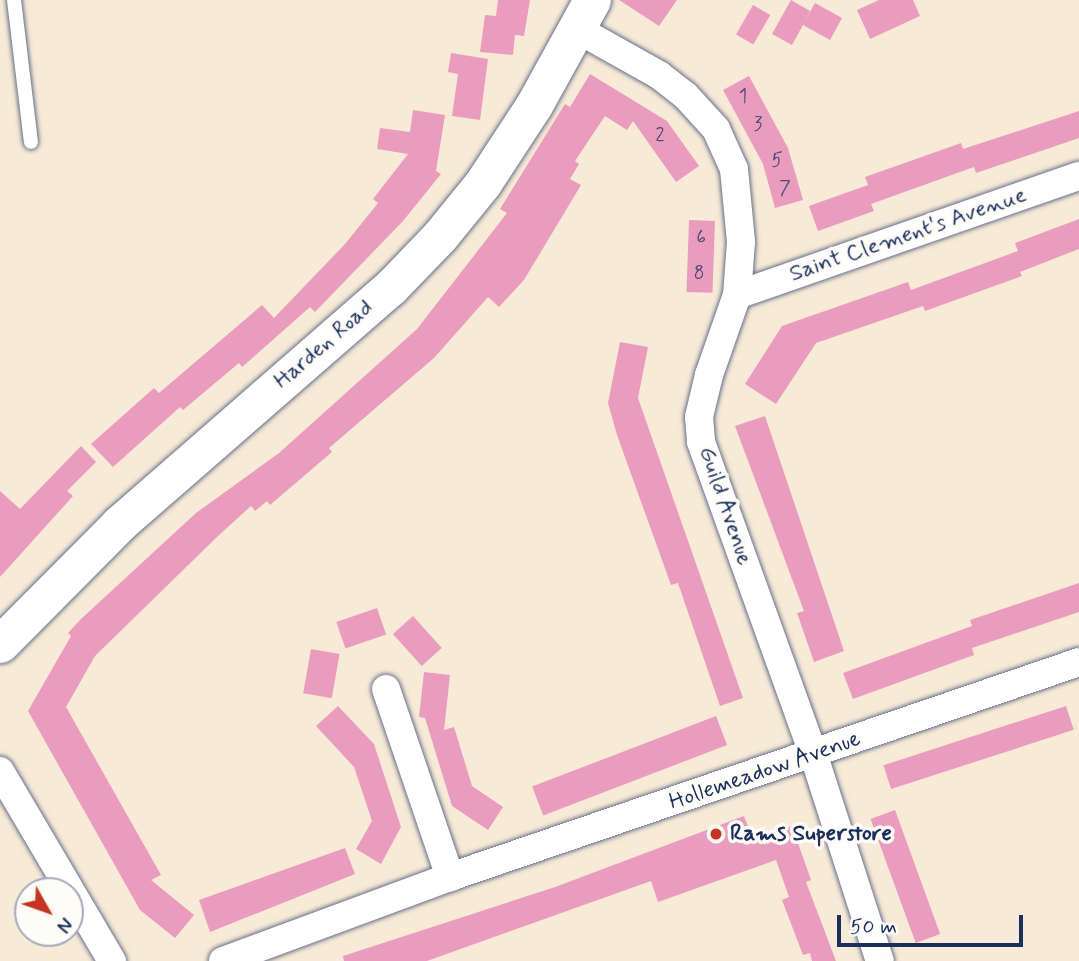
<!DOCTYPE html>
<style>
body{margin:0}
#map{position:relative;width:1079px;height:961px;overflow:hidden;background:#f7ead7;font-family:Mynerve,sans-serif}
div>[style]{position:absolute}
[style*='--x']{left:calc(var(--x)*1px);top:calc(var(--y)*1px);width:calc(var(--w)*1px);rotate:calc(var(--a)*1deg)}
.building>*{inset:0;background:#ea9cbf;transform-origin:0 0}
.roads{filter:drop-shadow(0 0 2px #687088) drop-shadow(0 0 2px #687088)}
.service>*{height:14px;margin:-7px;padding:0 7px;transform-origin:7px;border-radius:7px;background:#fff}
.minor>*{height:28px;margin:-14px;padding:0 14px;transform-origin:14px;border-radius:14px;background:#fff}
.tertiary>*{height:37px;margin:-18.5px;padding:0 18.5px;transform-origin:18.5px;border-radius:18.5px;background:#fff}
.dots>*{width:19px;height:19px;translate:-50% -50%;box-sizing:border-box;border:4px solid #fdfcf7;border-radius:50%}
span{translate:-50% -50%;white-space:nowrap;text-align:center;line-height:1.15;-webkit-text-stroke:7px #fdfcf7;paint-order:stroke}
.number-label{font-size:19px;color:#4f4a76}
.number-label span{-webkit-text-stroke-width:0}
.street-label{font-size:23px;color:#1b2f5e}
.poi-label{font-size:23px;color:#1b2f5e;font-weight:700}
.left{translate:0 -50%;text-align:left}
.north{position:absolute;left:14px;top:877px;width:70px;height:70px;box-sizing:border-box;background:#fdfcf7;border:2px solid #a3aaba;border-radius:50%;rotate:130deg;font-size:19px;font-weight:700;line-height:28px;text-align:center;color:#1b2f5e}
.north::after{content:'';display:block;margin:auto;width:24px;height:32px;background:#c8321e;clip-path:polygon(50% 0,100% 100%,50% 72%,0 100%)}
.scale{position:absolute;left:837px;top:915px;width:186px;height:32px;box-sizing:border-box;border:4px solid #1b2f5e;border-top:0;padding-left:9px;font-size:21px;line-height:24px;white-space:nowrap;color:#1b2f5e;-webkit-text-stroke:5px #fdfcf7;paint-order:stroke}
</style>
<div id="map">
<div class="building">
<i style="clip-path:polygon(498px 0,530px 0,524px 36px,515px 35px,513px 55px,480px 52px,485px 15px,496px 16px)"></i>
<i style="clip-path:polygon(619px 0,677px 0,659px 26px)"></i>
<i style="clip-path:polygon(791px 0,810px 11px,805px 21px,815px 3px,842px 18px,830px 40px,803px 25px,792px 45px,772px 34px)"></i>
<i style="clip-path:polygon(879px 0,913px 0,920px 16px,870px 39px,857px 10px)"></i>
<i style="left:753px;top:5px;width:20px;height:34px;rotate:30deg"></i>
<i style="clip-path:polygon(451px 53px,488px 59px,480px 120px,452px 116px,458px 74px,448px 72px)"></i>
<i style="clip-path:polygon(590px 74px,667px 121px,699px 166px,676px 182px,633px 121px,627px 130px,605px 116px,575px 161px,579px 164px,570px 179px,581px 185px,524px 280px,499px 307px,488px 297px,434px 358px,329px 448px,332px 452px,270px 505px,267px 501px,255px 511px,251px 506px,218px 536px,95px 656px,66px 707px,161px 875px,151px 880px,194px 915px,175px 938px,140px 910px,28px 711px,71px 636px,68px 633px,81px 619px,196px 513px,279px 453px,417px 329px,507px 213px,500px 209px,565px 104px,570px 107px)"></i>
<i style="clip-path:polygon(749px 76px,788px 148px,803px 200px,775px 208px,763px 164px,723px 90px)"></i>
<i style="clip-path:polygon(413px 110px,445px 115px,436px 171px,441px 174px,403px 221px,315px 312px,310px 307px,242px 367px,239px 363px,183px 410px,180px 407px,113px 467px,91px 444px,154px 388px,159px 393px,262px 305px,274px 318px,345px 244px,378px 203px,373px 199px,408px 154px,377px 149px,380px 128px,410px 132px)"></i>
<i style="clip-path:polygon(1079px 111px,1079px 138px,976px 173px,974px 167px,871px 204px,874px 211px,818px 231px,809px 206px,868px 185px,865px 177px,961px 143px,963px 149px)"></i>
<i style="clip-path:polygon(1079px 219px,1079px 249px,1020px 272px,1022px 276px,925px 311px,923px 306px,816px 343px,776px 404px,745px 384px,782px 326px,908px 282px,911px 290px,1018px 251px,1015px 243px)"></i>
<i style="left:689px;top:220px;width:26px;height:72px;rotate:2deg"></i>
<i style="clip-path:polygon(620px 342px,648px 347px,638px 398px,743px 698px,720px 706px,678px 583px,671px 585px,617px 435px,608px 403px)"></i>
<i style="clip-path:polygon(765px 416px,844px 651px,814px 662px,797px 613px,804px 611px,735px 426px)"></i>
<i style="clip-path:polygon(81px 446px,96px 462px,67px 491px,73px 496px,0 577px,0 491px,20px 509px)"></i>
<i style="clip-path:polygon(1079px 583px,1079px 612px,972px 648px,974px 655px,853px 699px,843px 673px,972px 626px,970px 620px)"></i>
<i style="left:377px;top:608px;width:28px;height:43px;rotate:71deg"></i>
<i style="left:413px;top:616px;width:43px;height:27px;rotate:48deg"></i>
<i style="left:311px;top:649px;width:29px;height:45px;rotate:10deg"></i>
<i style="clip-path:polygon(424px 672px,450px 675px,444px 730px,454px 727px,472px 786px,503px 807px,488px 830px,452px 806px,425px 718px,419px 717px)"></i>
<i style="clip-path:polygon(338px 706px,374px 744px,401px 827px,381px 864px,356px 849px,372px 821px,354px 767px,316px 726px)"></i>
<i style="left:1066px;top:706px;width:25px;height:192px;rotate:72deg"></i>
<i style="left:716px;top:716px;width:31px;height:197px;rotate:69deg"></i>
<i style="left:895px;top:810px;width:132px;height:26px;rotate:70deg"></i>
<i style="clip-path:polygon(744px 816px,753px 840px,792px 826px,811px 880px,806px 882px,836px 961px,812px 961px,810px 953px,803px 955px,782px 900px,789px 897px,776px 860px,658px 902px,651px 881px,427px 961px,344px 961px,343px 956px,555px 887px)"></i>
<i style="clip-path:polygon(345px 848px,355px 874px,210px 932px,199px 900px)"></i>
</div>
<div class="roads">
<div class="service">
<i style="--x:14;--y:0;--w:143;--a:83.2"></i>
</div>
<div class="minor">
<i style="--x:577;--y:29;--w:94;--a:29.3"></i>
<i style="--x:659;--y:75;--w:33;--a:38"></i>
<i style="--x:685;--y:95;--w:46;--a:47.6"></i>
<i style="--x:716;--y:129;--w:44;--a:65.8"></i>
<i style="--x:734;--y:169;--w:73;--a:84.5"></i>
<i style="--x:741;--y:242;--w:53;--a:94.3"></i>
<i style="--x:737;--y:295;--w:85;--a:109.3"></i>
<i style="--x:709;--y:375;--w:43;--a:103.4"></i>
<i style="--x:699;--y:417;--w:25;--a:85"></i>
<i style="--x:701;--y:442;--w:334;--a:70.2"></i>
<i style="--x:814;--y:756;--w:215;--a:72.2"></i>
<i style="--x:737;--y:295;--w:362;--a:-19.2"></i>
<i style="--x:386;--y:689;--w:199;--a:71.2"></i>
<i style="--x:0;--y:771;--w:221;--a:59.5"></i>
<i style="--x:223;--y:961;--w:242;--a:-20.3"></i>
<i style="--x:450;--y:877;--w:665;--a:-18.87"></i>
</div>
<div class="tertiary">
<i style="--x:0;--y:644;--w:169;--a:-45.2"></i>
<i style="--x:119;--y:524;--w:359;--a:-41.1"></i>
<i style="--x:390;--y:288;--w:72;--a:-46.1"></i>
<i style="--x:440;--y:236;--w:68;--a:-50.9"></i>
<i style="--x:483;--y:183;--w:93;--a:-56.8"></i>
<i style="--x:534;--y:105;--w:120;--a:-61.1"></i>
</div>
</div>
<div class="dots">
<i style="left:716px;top:834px;background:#c8321e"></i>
</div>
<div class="number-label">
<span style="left:743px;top:97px">1</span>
<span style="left:758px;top:125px">3</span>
<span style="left:660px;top:136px">2</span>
<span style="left:777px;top:161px">5</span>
<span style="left:785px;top:189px">7</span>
<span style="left:701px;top:238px">6</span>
<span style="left:699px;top:274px">8</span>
</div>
<div class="street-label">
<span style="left:908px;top:235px;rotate:-19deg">Saint Clement's Avenue</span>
<span style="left:324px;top:345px;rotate:-41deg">Harden Road</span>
<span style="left:725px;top:506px;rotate:71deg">Guild Avenue</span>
<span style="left:765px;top:771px;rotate:-19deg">Hollemeadow Avenue</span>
</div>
<div class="poi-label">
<span class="left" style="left:730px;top:834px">Rams Superstore</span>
</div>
<div class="north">N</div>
<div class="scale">50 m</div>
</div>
